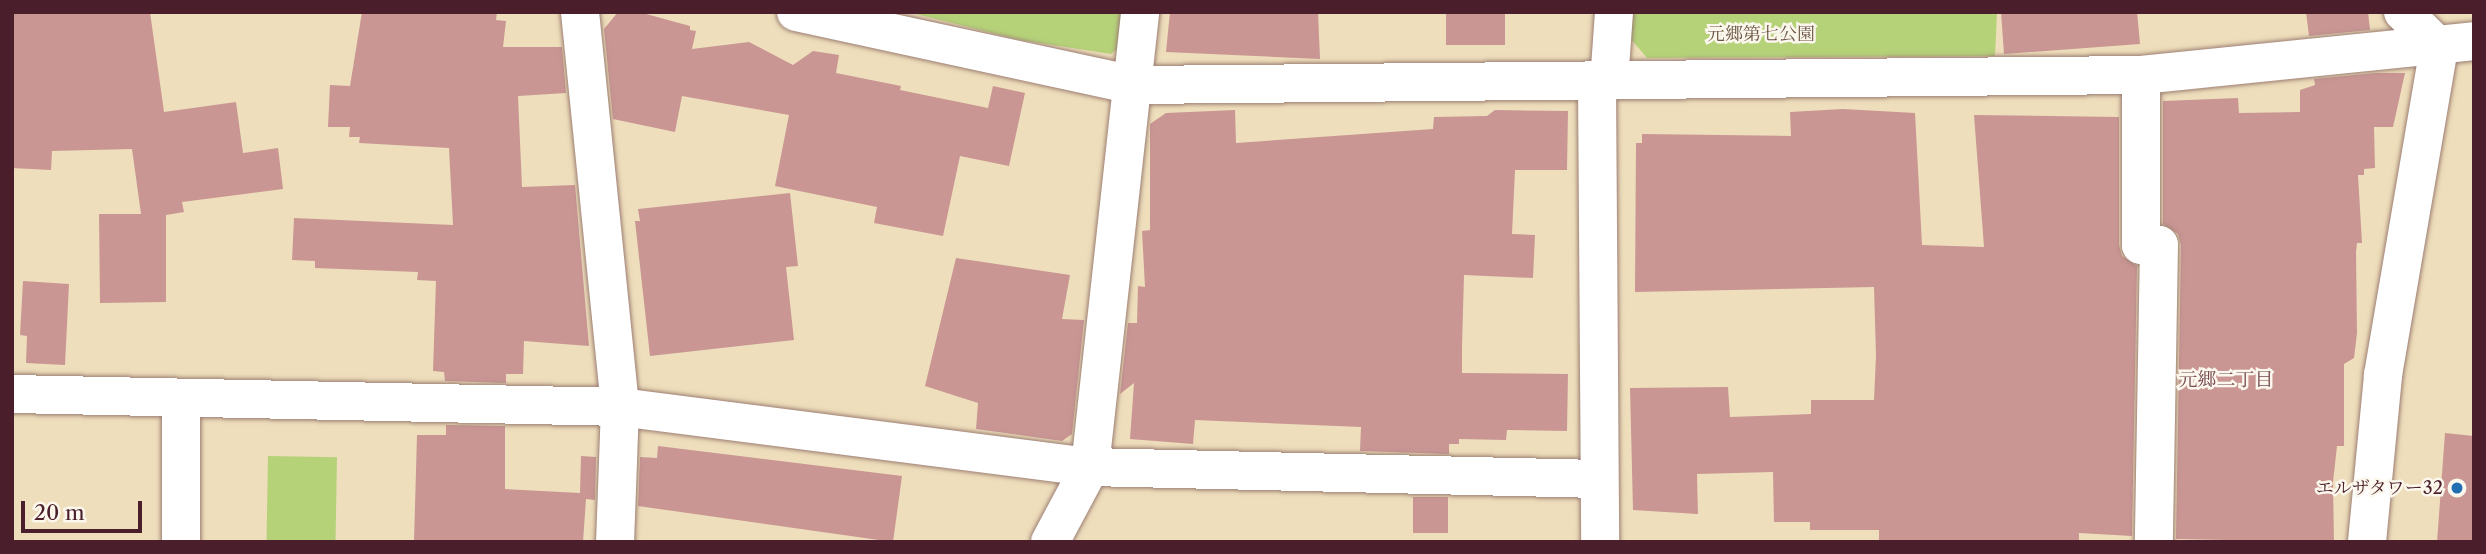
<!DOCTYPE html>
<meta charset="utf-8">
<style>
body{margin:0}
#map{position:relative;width:2486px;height:554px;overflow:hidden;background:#eedebb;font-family:"Libre Caslon Text","Noto Serif JP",serif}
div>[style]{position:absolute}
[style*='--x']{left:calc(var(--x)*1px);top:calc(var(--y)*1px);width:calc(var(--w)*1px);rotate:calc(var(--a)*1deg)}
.green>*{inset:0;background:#b5d279;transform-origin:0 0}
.building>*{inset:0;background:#c99694;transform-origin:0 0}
.roads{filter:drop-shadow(0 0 2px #9c7e73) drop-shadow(0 0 2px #9c7e73)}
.minor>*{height:38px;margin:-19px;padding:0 19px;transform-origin:19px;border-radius:19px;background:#fff}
.dots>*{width:19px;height:19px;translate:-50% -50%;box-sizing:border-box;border:4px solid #fbf7ec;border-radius:50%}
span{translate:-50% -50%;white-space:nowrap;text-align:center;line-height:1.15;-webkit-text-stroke:5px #fbf7ec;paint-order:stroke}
.park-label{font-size:18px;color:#6a5542}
.poi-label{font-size:18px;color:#4a1f2b}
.right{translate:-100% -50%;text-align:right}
.neighbourhood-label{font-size:19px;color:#764950}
.frame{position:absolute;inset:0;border:14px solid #4a1f2b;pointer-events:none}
.scale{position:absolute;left:21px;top:501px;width:121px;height:32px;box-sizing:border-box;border:4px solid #4a1f2b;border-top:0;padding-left:9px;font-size:21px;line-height:24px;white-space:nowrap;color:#4a1f2b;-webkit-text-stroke:5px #fbf7ec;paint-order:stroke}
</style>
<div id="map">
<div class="green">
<i style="clip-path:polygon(908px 12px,1127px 12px,1125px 43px,1111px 54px,1020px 40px)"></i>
<i style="clip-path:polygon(1632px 12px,1997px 12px,1995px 56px,1647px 58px,1630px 38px)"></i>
<i style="left:268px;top:456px;width:69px;height:86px;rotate:1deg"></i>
</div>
<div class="building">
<i style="clip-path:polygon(12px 12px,150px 12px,164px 112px,236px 102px,243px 153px,278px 148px,283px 189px,182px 202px,184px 212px,166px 215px,166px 302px,100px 303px,99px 214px,141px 214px,132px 149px,52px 151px,51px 170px,12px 168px)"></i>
<i style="clip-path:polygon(362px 12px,497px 12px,496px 20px,506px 21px,503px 47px,562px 47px,566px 93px,518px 96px,522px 187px,575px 185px,589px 346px,524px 341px,523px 374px,506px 374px,506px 383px,445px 381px,444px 372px,433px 371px,436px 281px,417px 280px,418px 272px,315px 268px,315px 261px,292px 260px,294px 218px,453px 225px,449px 148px,359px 143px,360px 137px,349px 137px,350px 127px,328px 127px,330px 85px,350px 86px)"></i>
<i style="clip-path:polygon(618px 12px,639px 12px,690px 26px,690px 30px,696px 31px,692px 49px,749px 42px,793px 65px,813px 51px,839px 55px,836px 73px,901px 86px,900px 90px,988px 108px,993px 86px,1025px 93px,1009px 166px,960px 156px,943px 236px,874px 223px,877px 207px,775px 186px,789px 115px,682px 96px,675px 132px,613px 119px,604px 29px)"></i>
<i style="clip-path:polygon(1170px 12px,1318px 12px,1320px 59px,1166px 52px)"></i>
<i style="left:1446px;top:12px;width:59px;height:33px"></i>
<i style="clip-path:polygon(2001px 12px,2137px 12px,2140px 44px,2004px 54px)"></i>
<i style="clip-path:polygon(2306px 12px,2368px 12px,2370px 30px,2309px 36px)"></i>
<i style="clip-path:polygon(2375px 73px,2405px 73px,2393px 127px,2374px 127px,2375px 168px,2364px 169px,2364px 175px,2358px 175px,2362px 243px,2357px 243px,2356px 252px,2357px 333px,2354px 358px,2344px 364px,2344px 446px,2337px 446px,2333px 482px,2334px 542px,2176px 539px,2181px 245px,2178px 234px,2163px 224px,2163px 101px,2238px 98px,2239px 113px,2300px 112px,2300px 90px,2315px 85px,2314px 79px)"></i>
<i style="clip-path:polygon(1843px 109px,1915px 113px,1922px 245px,1984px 247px,1974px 115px,2119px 117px,2119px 245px,2122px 256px,2137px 266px,2132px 536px,2079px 533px,2079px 542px,1879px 542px,1879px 530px,1810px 530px,1810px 522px,1774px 522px,1773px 472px,1697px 474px,1698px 514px,1633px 510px,1630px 388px,1728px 387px,1730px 417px,1811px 414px,1811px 400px,1874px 400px,1876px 356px,1874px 287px,1635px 292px,1636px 143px,1642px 143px,1642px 134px,1791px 136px,1790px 112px)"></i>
<i style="clip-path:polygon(1235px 110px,1236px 143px,1433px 129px,1434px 117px,1487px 116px,1495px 110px,1568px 111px,1567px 170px,1515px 170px,1512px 234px,1535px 235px,1533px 278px,1464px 275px,1462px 346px,1462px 373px,1568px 374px,1567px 431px,1507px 430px,1506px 440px,1459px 439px,1459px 444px,1449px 444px,1449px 454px,1360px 451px,1361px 427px,1195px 420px,1193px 444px,1130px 439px,1134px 383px,1120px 394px,1128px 323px,1137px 323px,1138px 286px,1145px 287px,1142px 231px,1150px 230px,1150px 124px,1166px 113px)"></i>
<i style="clip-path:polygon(790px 193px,798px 266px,786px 267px,794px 340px,650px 356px,635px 221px,640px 221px,638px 209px)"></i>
<i style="clip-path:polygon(956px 258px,1070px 275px,1062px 319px,1084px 320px,1072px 434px,1062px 441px,976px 429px,978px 403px,925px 386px)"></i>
<i style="clip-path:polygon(23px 281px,69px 284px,65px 365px,26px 363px,27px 336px,20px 335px)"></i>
<i style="clip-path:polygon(446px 425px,505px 426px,505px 489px,580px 493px,581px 456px,596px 457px,595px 500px,586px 499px,583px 542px,414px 542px,417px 435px,446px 435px)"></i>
<i style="clip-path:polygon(2445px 433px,2474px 436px,2474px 542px,2437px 542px)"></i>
<i style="clip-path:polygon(658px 446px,902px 476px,893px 542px,638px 506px,640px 457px,657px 458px)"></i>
<i style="left:1413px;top:497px;width:35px;height:36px"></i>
</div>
<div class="roads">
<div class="minor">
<i style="--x:580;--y:12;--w:397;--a:84.2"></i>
<i style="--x:620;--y:407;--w:135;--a:92.1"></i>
<i style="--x:796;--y:12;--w:346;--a:12.2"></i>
<i style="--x:1134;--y:85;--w:1007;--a:-0.57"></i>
<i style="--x:2141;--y:75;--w:335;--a:-5.8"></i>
<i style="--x:2403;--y:12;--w:50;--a:44.2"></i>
<i style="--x:2141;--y:75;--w:170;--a:90"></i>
<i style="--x:2141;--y:245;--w:18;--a:0"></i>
<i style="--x:2159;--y:245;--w:297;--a:91"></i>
<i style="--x:1609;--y:82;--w:70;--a:-85.9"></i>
<i style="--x:1597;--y:83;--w:459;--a:89.6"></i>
<i style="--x:12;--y:394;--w:608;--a:1.22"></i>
<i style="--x:620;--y:407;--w:474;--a:7.3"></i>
<i style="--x:1090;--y:467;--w:509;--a:1.35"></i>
<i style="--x:181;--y:542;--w:141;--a:-90"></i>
<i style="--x:1050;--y:542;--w:85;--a:-61.9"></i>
<i style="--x:1090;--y:467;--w:458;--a:-83.7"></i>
<i style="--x:2367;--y:542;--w:168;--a:-84.5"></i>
<i style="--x:2383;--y:375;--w:333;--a:-80.3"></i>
</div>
</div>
<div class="dots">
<i style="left:2457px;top:488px;background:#1f6fb2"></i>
</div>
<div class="park-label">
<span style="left:1761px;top:34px">元郷第七公園</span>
</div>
<div class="poi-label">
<span class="right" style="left:2443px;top:488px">エルザタワー32</span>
</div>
<div class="neighbourhood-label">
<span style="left:2226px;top:380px">元郷二丁目</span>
</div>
<div class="frame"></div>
<div class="scale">20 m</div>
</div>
